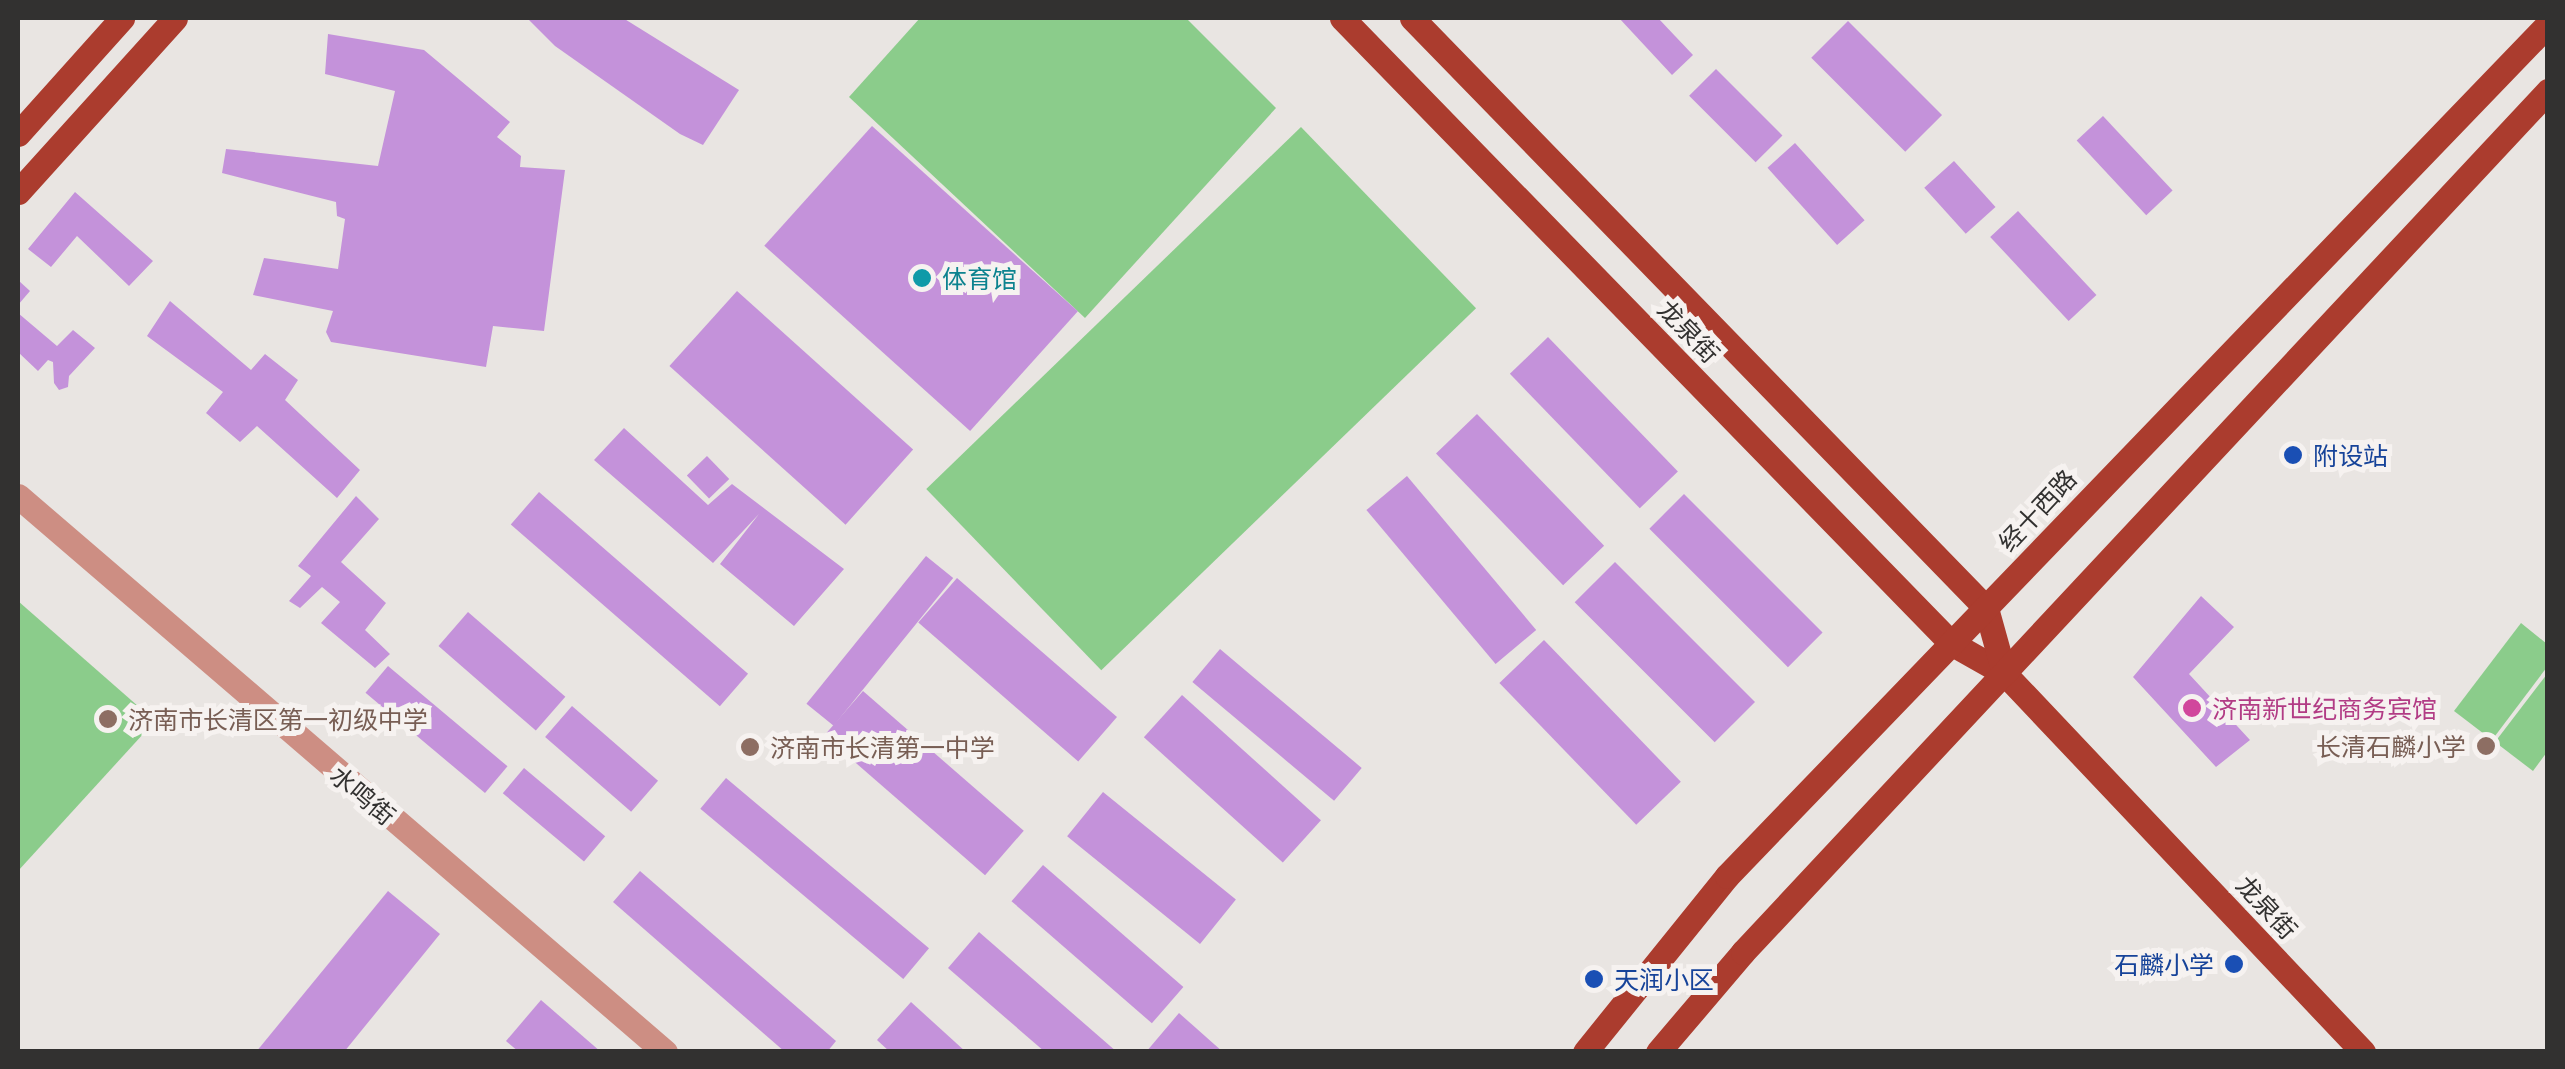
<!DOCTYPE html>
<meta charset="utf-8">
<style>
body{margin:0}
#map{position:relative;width:2565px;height:1069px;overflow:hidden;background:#e9e5e2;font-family:Commissioner,"Noto Sans SC",sans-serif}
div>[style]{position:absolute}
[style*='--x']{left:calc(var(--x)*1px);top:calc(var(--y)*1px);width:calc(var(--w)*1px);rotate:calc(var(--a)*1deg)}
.green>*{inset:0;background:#8bcc8b;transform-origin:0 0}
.building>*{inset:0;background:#c492da;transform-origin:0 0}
.minor>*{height:25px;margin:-12.5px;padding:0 12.5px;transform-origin:12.5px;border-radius:12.5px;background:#cd8e83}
.major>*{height:25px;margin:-12.5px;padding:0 12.5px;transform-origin:12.5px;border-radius:12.5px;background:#ab3c2e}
.dots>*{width:28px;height:28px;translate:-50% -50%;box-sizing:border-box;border:5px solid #f6f2f0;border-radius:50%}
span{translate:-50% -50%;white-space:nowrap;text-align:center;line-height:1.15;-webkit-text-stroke:10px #f6f2f0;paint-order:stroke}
.culture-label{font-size:25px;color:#0d838f}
.left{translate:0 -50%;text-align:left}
.street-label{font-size:25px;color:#323130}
.transit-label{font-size:25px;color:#164399}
.right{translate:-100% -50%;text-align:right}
.hotel-label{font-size:25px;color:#b23c85}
.education-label{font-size:25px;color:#785e54}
.frame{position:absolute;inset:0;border:20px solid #323130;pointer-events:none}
</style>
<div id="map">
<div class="green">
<i style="clip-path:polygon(920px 18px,1186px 18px,1276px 108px,1085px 318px,849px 97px)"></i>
<i style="left:1301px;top:127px;width:252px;height:521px;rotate:46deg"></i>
<i style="clip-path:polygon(18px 601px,155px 721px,18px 871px)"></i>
<i style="clip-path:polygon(2521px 623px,2547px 644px,2547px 667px,2492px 740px,2454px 711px)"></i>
<i style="clip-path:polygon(2547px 674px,2547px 752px,2533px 771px,2495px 742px)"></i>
</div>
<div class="building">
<i style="clip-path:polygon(527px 18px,623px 18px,739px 90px,703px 145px,680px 134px,555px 46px)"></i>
<i style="clip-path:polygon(1619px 18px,1658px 18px,1693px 55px,1672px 75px)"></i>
<i style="left:1848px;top:21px;width:133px;height:52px;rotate:45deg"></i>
<i style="clip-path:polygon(328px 34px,424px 50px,510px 122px,497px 137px,521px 156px,520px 167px,565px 170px,544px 331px,493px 326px,486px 367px,331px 342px,326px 332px,333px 311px,253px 295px,264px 258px,338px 269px,345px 219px,337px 216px,336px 202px,222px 173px,226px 149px,378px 166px,395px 91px,325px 74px)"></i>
<i style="left:1716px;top:69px;width:94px;height:38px;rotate:45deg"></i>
<i style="left:2103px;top:116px;width:102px;height:36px;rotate:47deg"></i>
<i style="left:872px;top:126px;width:277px;height:161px;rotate:42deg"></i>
<i style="left:1795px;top:143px;width:104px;height:37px;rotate:48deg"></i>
<i style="left:1954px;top:161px;width:62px;height:40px;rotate:48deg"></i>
<i style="clip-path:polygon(75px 192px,153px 261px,129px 286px,77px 236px,51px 267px,28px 249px)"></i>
<i style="left:2018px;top:211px;width:115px;height:38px;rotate:47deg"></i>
<i style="clip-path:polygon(18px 280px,30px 291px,18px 305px)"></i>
<i style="left:737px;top:291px;width:237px;height:101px;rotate:42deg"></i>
<i style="clip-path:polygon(170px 301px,251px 370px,265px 354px,298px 380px,285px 400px,360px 470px,337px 498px,257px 426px,240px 442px,206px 413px,223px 392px,147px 336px)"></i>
<i style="clip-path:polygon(18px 313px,57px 346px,73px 330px,95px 348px,69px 376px,68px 387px,59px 390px,54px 383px,53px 362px,48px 360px,38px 371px,18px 352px)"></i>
<i style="left:1548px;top:337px;width:187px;height:53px;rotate:46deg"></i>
<i style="left:1477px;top:414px;width:183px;height:57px;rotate:46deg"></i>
<i style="clip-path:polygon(624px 428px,708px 505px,732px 484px,844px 569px,794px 626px,720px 564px,759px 514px,713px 563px,594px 460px)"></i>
<i style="left:707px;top:456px;width:32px;height:28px;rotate:46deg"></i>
<i style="left:1407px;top:476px;width:201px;height:53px;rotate:50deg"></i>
<i style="left:539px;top:492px;width:277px;height:43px;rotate:41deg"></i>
<i style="left:1684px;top:494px;width:196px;height:49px;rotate:45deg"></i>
<i style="clip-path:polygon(356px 496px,379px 519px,341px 562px,386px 603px,365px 630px,390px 654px,375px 668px,321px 623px,340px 602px,322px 587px,300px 608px,289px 601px,311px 576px,298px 566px)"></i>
<i style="left:926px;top:556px;width:35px;height:190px;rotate:39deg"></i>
<i style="left:1615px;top:562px;width:198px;height:57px;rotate:45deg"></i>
<i style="left:957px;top:578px;width:212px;height:59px;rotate:41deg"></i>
<i style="clip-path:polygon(2201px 596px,2234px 627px,2189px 674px,2250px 740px,2216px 767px,2133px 677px)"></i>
<i style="left:468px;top:612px;width:129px;height:45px;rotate:41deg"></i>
<i style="left:1544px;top:640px;width:197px;height:62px;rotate:46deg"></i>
<i style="left:1220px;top:649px;width:185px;height:43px;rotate:40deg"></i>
<i style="left:388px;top:666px;width:156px;height:35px;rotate:40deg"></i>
<i style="left:863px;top:691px;width:213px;height:59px;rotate:41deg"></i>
<i style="left:1182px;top:695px;width:187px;height:57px;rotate:42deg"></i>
<i style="left:572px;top:706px;width:114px;height:41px;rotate:41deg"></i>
<i style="left:524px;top:768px;width:106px;height:33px;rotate:40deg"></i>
<i style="left:726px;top:778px;width:265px;height:40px;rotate:40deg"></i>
<i style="left:1103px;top:792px;width:171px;height:57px;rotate:39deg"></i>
<i style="left:1043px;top:865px;width:186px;height:48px;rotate:41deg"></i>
<i style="clip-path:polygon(640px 871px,836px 1041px,827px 1052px,785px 1052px,613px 902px)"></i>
<i style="clip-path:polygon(388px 891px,440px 934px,344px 1052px,256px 1052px)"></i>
<i style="clip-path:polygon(979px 932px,1117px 1052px,1045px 1052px,948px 968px)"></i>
<i style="clip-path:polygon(541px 1000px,601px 1052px,519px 1052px,506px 1041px)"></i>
<i style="clip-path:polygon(911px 1002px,966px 1052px,890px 1052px,877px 1040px)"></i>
<i style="clip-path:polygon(1179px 1013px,1223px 1052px,1146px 1052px)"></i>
</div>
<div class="minor">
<i style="--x:18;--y:496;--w:853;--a:40.67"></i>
</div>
<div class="major">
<i style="--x:1342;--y:18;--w:873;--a:45.74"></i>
<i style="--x:1951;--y:643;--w:61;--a:29.5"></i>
<i style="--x:2004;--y:673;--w:522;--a:46.55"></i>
<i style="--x:1412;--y:18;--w:823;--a:45.79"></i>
<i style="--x:1986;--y:608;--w:67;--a:74.5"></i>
<i style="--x:18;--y:134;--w:156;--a:-48.1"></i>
<i style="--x:18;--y:192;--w:234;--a:-47.9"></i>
<i style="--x:1585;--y:1052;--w:226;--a:-51.1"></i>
<i style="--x:1727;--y:876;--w:1183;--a:-46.06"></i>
<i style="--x:1658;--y:1052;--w:131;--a:-49.6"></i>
<i style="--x:1743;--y:952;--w:1179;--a:-46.93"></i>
</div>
<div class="dots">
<i style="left:922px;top:278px;background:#0f9aa8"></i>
<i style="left:2293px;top:455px;background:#1a4fb4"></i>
<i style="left:2192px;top:708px;background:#d1479c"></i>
<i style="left:108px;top:719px;background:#8d6e63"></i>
<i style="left:2486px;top:746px;background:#8d6e63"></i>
<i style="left:750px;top:747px;background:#8d6e63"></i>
<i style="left:2234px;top:964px;background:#1a4fb4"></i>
<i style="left:1594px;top:979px;background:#1a4fb4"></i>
</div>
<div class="culture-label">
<span class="left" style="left:942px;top:278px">体育馆</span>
</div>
<div class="street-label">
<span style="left:1689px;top:331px;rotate:46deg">龙泉街</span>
<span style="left:2037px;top:510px;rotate:-47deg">经十西路</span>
<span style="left:363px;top:795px;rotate:40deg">水鸣街</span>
<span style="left:2267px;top:907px;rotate:47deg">龙泉街</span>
</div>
<div class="transit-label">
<span class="left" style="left:2313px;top:455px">附设站</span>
<span class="right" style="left:2214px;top:964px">石麟小学</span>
<span class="left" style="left:1614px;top:979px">天润小区</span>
</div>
<div class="hotel-label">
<span class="left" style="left:2212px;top:708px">济南新世纪商务宾馆</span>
</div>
<div class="education-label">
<span class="left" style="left:128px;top:719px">济南市长清区第一初级中学</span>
<span class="right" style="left:2466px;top:746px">长清石麟小学</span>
<span class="left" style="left:770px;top:747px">济南市长清第一中学</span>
</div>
<div class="frame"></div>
</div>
